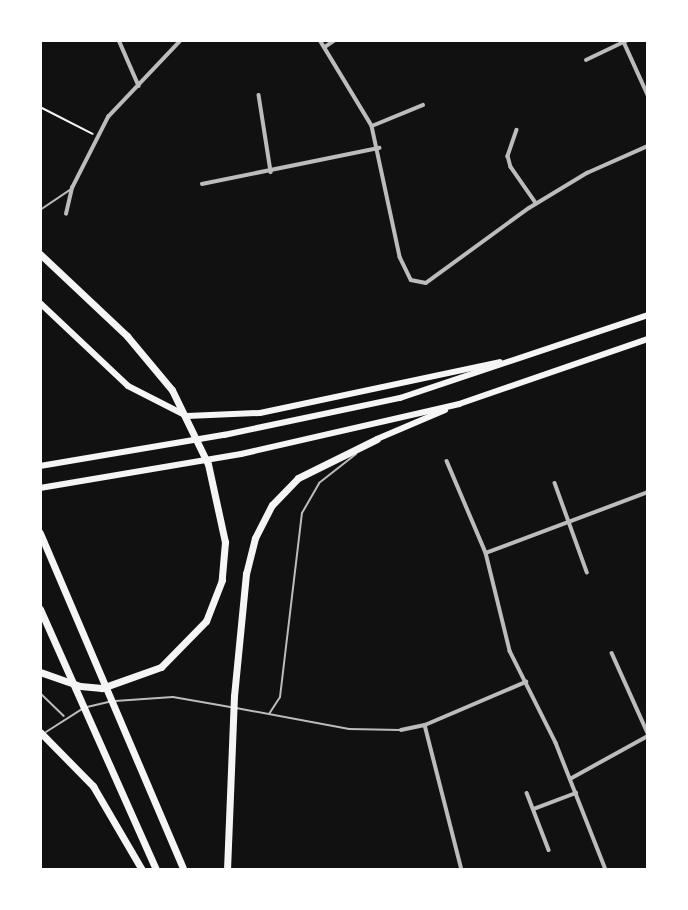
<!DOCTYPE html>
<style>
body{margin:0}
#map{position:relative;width:688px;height:910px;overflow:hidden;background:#111;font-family:"Roboto Condensed",sans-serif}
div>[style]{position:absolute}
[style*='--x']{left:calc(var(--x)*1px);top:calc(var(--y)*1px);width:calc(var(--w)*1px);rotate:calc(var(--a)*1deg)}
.path>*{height:2px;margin:-1px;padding:0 1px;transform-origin:1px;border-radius:1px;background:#f5f5f5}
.service>*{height:2px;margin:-1px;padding:0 1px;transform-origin:1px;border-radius:1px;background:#bcbcbc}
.minor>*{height:3.5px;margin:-1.75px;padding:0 1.75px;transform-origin:1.75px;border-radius:1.75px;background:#bcbcbc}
.trunk>*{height:6px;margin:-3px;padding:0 3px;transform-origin:3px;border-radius:3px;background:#f5f5f5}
.motorway>*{height:7px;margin:-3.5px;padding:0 3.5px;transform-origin:3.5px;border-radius:3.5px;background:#f5f5f5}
span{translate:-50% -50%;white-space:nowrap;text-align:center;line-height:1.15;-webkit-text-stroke:7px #fff;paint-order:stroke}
.frame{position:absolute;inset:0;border:42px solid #fff;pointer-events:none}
</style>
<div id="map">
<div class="path">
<i style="--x:40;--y:107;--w:59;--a:27"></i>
</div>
<div class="service">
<i style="--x:40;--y:210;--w:37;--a:-34"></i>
<i style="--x:40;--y:693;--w:33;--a:44"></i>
<i style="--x:115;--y:701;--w:58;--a:-3.9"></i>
<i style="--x:173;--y:697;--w:58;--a:10"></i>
<i style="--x:87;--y:707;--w:23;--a:-13"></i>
<i style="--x:236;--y:708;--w:115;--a:10.5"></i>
<i style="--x:349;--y:729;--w:51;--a:1.1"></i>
<i style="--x:269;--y:714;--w:20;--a:-57"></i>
<i style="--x:280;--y:697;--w:185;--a:-83.2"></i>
<i style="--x:302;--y:513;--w:34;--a:-60"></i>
<i style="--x:319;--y:483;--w:47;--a:-38.1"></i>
<i style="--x:46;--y:732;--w:43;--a:-32.6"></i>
</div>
<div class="minor">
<i style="--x:119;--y:40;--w:50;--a:66.5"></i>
<i style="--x:320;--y:40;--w:100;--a:58.8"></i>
<i style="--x:372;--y:126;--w:134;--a:77.9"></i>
<i style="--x:400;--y:257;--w:25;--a:64"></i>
<i style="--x:411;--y:280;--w:15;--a:11"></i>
<i style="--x:426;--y:283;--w:127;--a:-36.1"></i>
<i style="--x:529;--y:208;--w:68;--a:-31.1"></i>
<i style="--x:587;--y:173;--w:67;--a:-23.9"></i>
<i style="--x:624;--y:42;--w:58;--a:65.6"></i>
<i style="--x:325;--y:47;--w:12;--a:-35"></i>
<i style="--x:586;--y:60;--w:47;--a:-25.5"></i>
<i style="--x:259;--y:95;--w:78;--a:81.1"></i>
<i style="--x:372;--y:126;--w:55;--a:-22.4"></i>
<i style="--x:517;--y:130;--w:28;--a:109"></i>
<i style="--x:508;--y:156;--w:11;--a:75"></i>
<i style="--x:511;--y:167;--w:44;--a:55.2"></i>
<i style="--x:202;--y:184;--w:181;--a:-11.5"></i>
<i style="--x:66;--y:214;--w:27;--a:-77"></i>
<i style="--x:72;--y:188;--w:80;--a:-63.1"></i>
<i style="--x:108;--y:117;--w:106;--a:-46.5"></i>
<i style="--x:447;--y:461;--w:100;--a:67"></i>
<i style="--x:486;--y:553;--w:101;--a:76.2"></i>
<i style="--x:510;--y:651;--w:103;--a:63.4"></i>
<i style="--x:556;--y:743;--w:136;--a:68.5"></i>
<i style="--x:555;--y:483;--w:95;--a:70.2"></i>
<i style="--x:486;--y:553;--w:173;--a:-20.6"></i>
<i style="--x:612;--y:653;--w:88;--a:65.8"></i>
<i style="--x:425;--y:725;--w:150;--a:75.7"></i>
<i style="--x:401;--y:730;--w:25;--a:-12"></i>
<i style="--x:425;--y:725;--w:110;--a:-23.1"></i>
<i style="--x:570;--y:779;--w:89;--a:-28.9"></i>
<i style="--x:527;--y:793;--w:61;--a:68.9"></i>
<i style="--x:534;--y:809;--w:45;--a:-20.9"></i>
</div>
<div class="trunk">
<i style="--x:40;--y:303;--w:121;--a:43.3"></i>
<i style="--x:128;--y:386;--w:66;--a:27"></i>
<i style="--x:187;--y:416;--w:73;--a:-2.4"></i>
<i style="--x:260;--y:413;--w:245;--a:-12"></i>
<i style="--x:377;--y:439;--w:74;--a:-23.1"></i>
<i style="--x:40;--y:466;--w:187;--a:-9.6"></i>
<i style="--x:224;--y:435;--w:180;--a:-11.9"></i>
<i style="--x:400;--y:398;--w:262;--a:-18.5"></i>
<i style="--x:40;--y:488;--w:204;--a:-9.6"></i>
<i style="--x:241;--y:454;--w:224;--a:-12.9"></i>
<i style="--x:459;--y:404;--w:200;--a:-19"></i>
</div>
<div class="motorway">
<i style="--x:40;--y:254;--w:120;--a:43.3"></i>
<i style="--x:127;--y:336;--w:70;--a:50.2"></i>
<i style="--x:172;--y:390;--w:82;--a:64.1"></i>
<i style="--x:208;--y:464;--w:80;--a:77.7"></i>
<i style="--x:225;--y:542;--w:38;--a:95"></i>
<i style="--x:222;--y:580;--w:44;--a:111.3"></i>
<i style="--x:206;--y:621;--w:64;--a:134.4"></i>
<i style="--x:161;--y:667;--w:63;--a:160.4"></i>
<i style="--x:102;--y:688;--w:22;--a:-175"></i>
<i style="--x:80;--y:686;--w:42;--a:-160.7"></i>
<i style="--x:40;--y:533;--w:366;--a:66.9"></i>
<i style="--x:40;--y:609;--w:286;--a:66"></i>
<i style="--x:40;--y:732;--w:76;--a:45.5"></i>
<i style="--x:93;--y:786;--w:97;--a:59.7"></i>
<i style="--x:227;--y:870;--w:174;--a:-87.7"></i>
<i style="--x:234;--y:696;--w:123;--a:-84.4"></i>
<i style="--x:246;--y:574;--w:37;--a:-76"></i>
<i style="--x:255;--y:538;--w:37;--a:-63"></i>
<i style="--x:272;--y:505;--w:37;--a:-46"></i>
<i style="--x:298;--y:478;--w:88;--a:-26.3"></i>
</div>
<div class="frame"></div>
</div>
